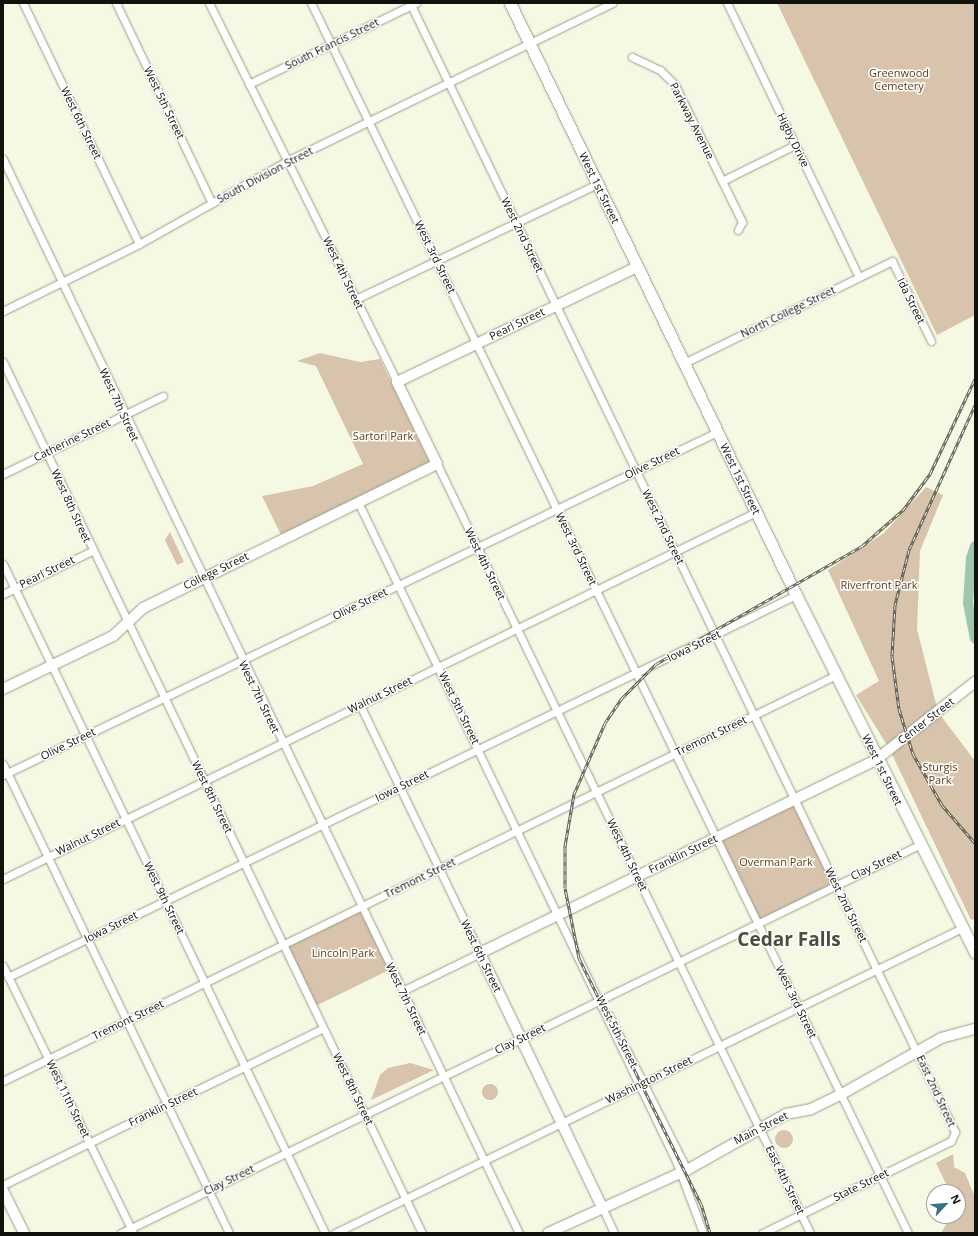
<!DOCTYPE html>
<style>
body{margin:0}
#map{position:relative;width:978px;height:1236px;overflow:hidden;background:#f5f9e4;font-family:"Open Sans",sans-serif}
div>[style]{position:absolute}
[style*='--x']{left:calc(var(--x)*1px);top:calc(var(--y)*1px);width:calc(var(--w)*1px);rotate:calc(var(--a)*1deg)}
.green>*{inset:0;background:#d8c3ac;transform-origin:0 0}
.round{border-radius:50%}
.river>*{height:10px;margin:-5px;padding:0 5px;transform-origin:5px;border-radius:5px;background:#9dc8af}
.roads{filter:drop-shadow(0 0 1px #999d89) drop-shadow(0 0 1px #999d89)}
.street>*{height:7px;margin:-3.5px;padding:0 3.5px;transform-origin:3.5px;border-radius:3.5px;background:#fff}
.secondary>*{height:10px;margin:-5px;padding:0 5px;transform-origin:5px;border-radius:5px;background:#fff}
.primary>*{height:11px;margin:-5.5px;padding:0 5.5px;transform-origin:5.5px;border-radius:5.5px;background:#fff}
.rail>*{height:3px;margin-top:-1.5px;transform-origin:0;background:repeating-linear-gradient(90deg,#fff 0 4.5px,#5d5f53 0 9px);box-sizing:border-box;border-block:1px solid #5d5f53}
span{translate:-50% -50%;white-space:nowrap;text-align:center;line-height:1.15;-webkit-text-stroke:3px #fff;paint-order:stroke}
.street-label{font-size:11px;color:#11120b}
.park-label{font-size:11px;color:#5b3c14}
.town-label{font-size:19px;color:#4b4e3d;font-weight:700}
.frame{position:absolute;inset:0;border:4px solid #11120b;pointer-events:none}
.north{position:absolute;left:926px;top:1184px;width:40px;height:40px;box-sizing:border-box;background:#fff;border:1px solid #a0a09d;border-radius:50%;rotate:64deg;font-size:11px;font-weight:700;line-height:16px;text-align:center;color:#11120b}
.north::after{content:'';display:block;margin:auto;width:14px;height:18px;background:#367189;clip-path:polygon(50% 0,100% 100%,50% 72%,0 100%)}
</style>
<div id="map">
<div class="green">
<i style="clip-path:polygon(777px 3px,975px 3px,975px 315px,937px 335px)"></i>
<i style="clip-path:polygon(320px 353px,360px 362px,380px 359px,430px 463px,281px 535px,262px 496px,313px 486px,363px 464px,316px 366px,297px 361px)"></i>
<i style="clip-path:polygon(926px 487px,943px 495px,920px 551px,917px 629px,938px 712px,975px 761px,975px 919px,971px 920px,890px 750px,856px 695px,879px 681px,828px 570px,884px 533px)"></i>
<i style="clip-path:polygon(170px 532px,184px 562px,177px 565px,165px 540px)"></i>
<i style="left:795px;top:799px;width:95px;height:88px;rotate:65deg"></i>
<i style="left:361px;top:907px;width:69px;height:87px;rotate:64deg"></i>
<i style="clip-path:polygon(410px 1063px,434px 1070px,371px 1100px,380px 1075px,388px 1068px)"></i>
<i class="round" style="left:482px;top:1084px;width:16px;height:16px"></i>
<i class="round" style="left:775px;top:1130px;width:18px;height:18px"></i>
<i style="clip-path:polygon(953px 1154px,954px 1167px,965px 1173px,975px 1197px,975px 1233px,941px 1233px,951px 1216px,958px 1216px,958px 1192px,950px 1192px,936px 1163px)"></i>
</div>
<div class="river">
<i style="--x:975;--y:546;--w:13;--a:108"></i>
<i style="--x:971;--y:558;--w:45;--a:93.8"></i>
<i style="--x:968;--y:603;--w:36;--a:79"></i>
</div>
<div class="roads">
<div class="street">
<i style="--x:23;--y:3;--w:267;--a:64.3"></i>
<i style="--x:116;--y:3;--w:222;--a:64.4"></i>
<i style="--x:209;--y:3;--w:423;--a:63.6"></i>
<i style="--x:311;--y:3;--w:1367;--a:64.11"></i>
<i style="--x:410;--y:3;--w:1254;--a:64.23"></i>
<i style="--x:955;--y:1132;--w:10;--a:114"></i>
<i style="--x:951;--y:1141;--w:210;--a:154"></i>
<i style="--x:727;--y:3;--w:304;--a:64.3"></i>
<i style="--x:632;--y:57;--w:31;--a:25"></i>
<i style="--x:660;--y:70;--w:21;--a:45"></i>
<i style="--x:675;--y:85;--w:153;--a:63.9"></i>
<i style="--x:742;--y:222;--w:9;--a:117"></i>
<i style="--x:249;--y:84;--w:186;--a:-25.9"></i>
<i style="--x:3;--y:159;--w:1192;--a:64.34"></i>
<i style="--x:722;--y:181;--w:81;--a:-26.3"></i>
<i style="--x:356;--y:299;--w:267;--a:-25.5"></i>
<i style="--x:3;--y:311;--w:152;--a:-26.2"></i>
<i style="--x:139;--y:244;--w:170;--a:-29.3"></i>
<i style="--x:287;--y:161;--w:362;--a:-25.9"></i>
<i style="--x:3;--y:362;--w:967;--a:64.31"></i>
<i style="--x:684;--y:363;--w:232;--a:-26.1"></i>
<i style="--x:892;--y:261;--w:89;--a:64"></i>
<i style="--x:437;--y:464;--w:855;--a:64.12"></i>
<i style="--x:3;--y:474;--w:178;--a:-26"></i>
<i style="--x:358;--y:502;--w:732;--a:64.24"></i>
<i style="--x:676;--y:1161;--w:77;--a:69.4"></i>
<i style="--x:3;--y:564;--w:742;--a:64.3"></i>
<i style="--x:3;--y:594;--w:99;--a:-25.8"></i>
<i style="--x:360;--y:705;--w:276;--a:64.2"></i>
<i style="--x:480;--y:953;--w:87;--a:154"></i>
<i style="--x:3;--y:764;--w:521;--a:64.27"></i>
<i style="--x:3;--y:775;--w:792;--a:-25.66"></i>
<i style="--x:3;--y:879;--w:838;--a:-25.98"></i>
<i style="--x:3;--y:966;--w:297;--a:64"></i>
<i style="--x:8;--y:977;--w:876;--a:-25.86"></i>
<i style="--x:609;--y:1015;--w:174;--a:63.3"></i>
<i style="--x:3;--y:1081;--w:927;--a:-25.98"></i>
<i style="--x:3;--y:1185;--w:356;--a:-26.1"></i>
<i style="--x:602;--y:1207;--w:29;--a:65"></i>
<i style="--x:121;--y:1233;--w:887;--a:-25.93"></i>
<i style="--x:335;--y:1233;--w:697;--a:-25.94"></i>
</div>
<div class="secondary">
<i style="--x:3;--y:689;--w:122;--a:-25.7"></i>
<i style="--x:113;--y:636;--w:41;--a:-43"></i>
<i style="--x:143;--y:608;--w:327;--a:-26.1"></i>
<i style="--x:437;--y:464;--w:91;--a:-116"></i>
<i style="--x:397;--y:382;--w:266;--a:-25.6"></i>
<i style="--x:3;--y:1191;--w:47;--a:63.4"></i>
<i style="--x:602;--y:1207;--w:282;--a:-115.7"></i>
<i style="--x:480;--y:953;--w:442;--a:-26"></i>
<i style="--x:877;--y:759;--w:125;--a:-38.2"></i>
<i style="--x:548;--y:1233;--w:153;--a:-24.4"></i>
<i style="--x:687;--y:1170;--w:114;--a:-29.5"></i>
<i style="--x:786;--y:1114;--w:25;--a:-11"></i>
<i style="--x:811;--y:1109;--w:32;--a:-26"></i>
<i style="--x:840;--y:1095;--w:116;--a:-29.4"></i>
<i style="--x:941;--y:1038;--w:35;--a:-15"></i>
</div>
<div class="primary">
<i style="--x:510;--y:3;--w:657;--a:64.21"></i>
<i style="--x:796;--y:595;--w:400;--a:63.4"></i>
</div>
</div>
<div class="rail">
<i style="--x:975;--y:405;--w:159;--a:114.5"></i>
<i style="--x:909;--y:550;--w:57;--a:104.3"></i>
<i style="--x:895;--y:605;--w:51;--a:93.4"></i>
<i style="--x:892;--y:656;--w:53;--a:82.5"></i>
<i style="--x:899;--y:709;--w:47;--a:72.7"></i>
<i style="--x:913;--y:754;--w:59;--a:60.4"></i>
<i style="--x:942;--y:805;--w:50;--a:49"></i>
<i style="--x:710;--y:1233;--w:30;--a:-107"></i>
<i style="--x:701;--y:1204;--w:275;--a:-116.4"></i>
<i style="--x:579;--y:958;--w:71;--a:-101.3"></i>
<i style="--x:565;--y:888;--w:42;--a:-90"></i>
<i style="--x:565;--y:846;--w:53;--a:-80.2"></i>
<i style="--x:574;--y:794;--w:77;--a:-66.4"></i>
<i style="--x:605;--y:723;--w:30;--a:-56"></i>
<i style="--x:622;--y:698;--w:48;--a:-45"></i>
<i style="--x:656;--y:664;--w:237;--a:-29.8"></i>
<i style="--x:862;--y:546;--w:55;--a:-41.3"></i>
<i style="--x:903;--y:510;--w:45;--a:-53.1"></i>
<i style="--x:930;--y:474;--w:105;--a:-64.7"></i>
</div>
<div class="street-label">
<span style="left:332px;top:44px;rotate:-26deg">South Francis Street</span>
<span style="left:164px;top:103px;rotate:64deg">West 5th Street</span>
<span style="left:692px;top:121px;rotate:63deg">Parkway Avenue</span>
<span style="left:81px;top:123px;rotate:64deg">West 6th Street</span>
<span style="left:793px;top:140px;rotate:64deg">Higby Drive</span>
<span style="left:265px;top:175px;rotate:-28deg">South Division Street</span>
<span style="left:599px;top:188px;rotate:64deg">West 1st Street</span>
<span style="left:522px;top:235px;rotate:64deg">West 2nd Street</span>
<span style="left:435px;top:257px;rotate:64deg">West 3rd Street</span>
<span style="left:343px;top:273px;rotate:64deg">West 4th Street</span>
<span style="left:911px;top:301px;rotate:64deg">Ida Street</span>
<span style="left:788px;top:312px;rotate:-26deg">North College Street</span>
<span style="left:517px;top:324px;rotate:-26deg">Pearl Street</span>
<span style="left:119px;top:405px;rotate:65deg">West 7th Street</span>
<span style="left:72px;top:440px;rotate:-26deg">Catherine Street</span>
<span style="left:652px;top:463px;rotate:-26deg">Olive Street</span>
<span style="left:740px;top:479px;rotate:64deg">West 1st Street</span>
<span style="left:71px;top:506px;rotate:65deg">West 8th Street</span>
<span style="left:663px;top:527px;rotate:64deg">West 2nd Street</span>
<span style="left:576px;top:549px;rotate:64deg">West 3rd Street</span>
<span style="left:485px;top:564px;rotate:64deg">West 4th Street</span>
<span style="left:216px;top:571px;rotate:-26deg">College Street</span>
<span style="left:47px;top:572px;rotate:-26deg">Pearl Street</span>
<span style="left:360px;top:604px;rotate:-26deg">Olive Street</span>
<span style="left:694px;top:646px;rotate:-26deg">Iowa Street</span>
<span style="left:380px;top:695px;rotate:-26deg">Walnut Street</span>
<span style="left:259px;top:697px;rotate:64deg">West 7th Street</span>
<span style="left:459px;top:708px;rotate:64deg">West 5th Street</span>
<span style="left:926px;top:721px;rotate:-38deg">Center Street</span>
<span style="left:711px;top:736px;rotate:-26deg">Tremont Street</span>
<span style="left:68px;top:744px;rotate:-26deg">Olive Street</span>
<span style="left:882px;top:770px;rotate:64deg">West 1st Street</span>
<span style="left:402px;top:786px;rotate:-26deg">Iowa Street</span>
<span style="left:212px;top:797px;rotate:64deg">West 8th Street</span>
<span style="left:88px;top:837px;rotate:-26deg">Walnut Street</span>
<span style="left:683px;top:854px;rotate:-26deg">Franklin Street</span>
<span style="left:627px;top:855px;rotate:64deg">West 4th Street</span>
<span style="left:876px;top:865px;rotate:-26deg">Clay Street</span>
<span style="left:420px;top:878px;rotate:-26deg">Tremont Street</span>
<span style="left:164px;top:898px;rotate:64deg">West 9th Street</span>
<span style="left:846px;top:905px;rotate:64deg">West 2nd Street</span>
<span style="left:111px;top:927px;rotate:-26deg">Iowa Street</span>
<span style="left:481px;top:956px;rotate:64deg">West 6th Street</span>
<span style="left:406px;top:999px;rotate:64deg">West 7th Street</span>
<span style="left:796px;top:1002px;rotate:64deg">West 3rd Street</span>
<span style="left:128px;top:1020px;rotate:-26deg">Tremont Street</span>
<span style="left:617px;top:1032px;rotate:63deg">West 5th Street</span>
<span style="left:520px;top:1039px;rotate:-26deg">Clay Street</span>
<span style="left:649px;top:1080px;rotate:-26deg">Washington Street</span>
<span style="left:353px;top:1089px;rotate:64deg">West 8th Street</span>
<span style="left:936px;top:1091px;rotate:65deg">East 2nd Street</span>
<span style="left:68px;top:1099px;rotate:64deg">West 11th Street</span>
<span style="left:163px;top:1107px;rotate:-26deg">Franklin Street</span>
<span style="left:761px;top:1128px;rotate:-27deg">Main Street</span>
<span style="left:229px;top:1180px;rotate:-26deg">Clay Street</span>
<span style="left:785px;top:1180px;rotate:64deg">East 4th Street</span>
<span style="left:861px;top:1185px;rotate:-26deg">State Street</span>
</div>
<div class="park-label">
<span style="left:899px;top:80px">Greenwood<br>Cemetery</span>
<span style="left:383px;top:436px">Sartori Park</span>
<span style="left:879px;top:585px">Riverfront Park</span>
<span style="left:940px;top:774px">Sturgis<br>Park</span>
<span style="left:776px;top:862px">Overman Park</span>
<span style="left:343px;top:953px">Lincoln Park</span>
</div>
<div class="town-label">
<span style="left:789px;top:940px">Cedar Falls</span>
</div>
<div class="frame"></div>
<div class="north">N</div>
</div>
